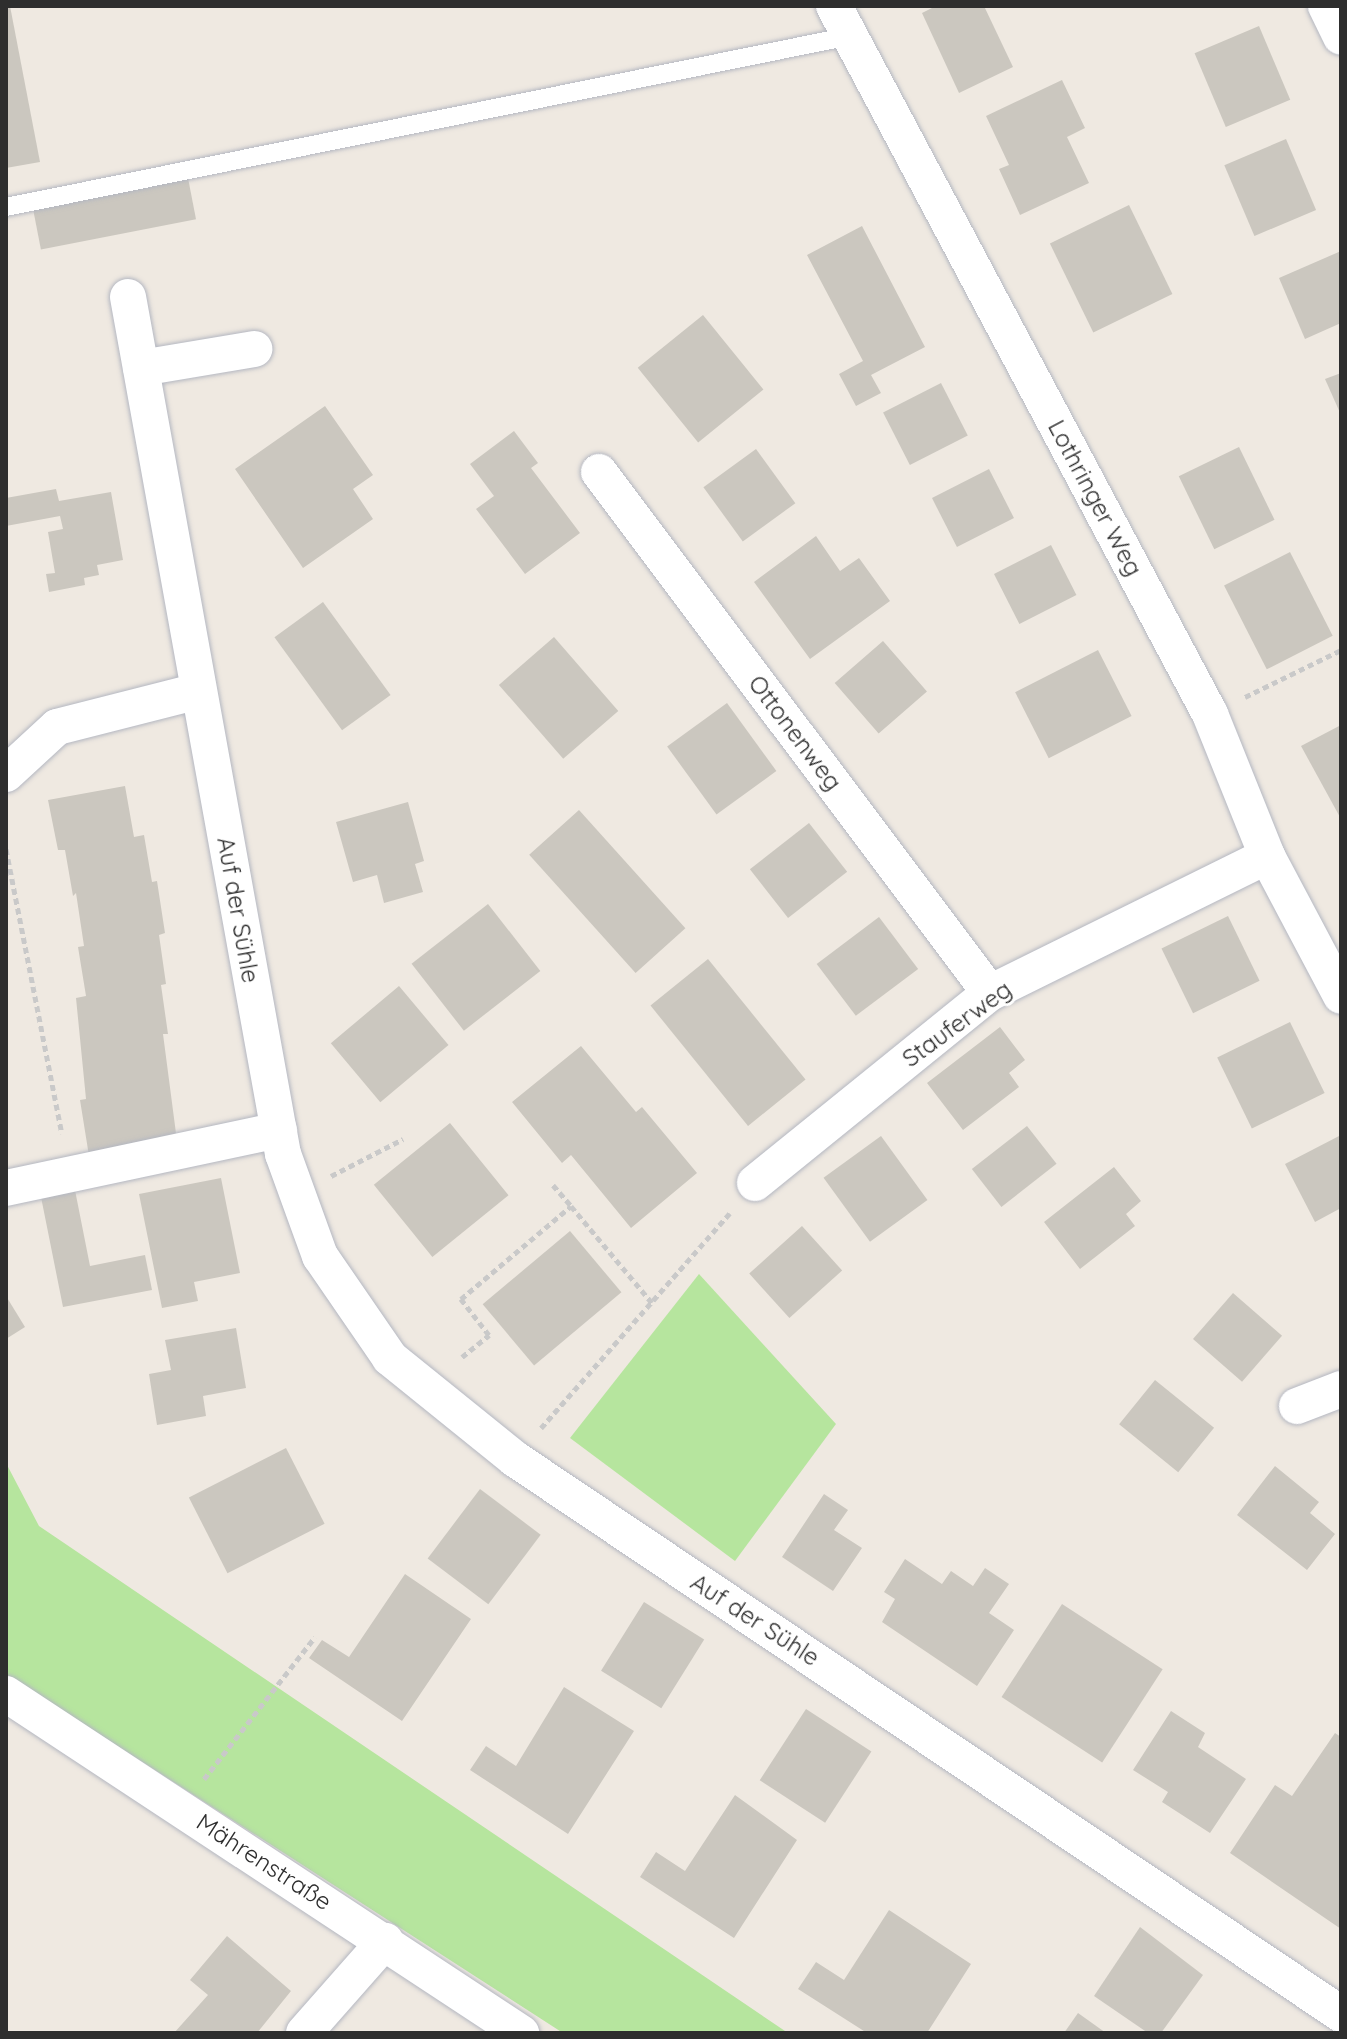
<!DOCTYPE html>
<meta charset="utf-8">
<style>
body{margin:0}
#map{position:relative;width:1347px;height:2039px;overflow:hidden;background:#efe9e1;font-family:Quicksand,sans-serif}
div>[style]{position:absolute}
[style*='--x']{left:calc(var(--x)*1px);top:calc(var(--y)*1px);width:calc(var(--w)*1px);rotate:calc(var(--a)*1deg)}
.green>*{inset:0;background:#b6e59e}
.building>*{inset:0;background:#cbc7bf;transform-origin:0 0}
.path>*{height:5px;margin-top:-2.5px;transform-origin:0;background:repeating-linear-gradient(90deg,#c9c9c9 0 6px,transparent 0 10px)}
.roads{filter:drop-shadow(0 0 2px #b4b7c1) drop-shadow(0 0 2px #b4b7c1)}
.lane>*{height:18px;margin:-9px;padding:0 9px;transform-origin:9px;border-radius:9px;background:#fff}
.street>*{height:36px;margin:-18px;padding:0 18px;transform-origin:18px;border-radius:18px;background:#fff}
span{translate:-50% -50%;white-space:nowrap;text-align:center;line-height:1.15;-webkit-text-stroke:6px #fff;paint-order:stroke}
.street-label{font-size:24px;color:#2e2e2e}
.frame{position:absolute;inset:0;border:8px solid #2e2e2e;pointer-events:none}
</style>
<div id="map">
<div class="green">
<i style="clip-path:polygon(699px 1274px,836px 1424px,735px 1561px,570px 1438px)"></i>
<i style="clip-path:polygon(6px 1463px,39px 1526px,788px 2033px,563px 2033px,6px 1674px)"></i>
</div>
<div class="building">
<i style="clip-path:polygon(6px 6px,10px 6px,40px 162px,6px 168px)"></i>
<i style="clip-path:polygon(936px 6px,984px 6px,1013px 67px,959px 93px,922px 13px)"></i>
<i style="left:1259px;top:26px;width:80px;height:70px;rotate:67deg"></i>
<i style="clip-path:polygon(1062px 80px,1085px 128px,1067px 137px,1089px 183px,1020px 215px,999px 169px,1009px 165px,986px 116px)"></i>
<i style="left:1286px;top:139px;width:77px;height:67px;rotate:67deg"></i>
<i style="left:188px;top:178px;width:42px;height:158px;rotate:79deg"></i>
<i style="left:1129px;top:205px;width:99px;height:88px;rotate:64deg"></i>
<i style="clip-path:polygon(862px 226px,925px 347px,871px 375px,881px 393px,856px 406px,839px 374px,863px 361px,807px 255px)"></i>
<i style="clip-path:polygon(1341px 251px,1341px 323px,1305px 339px,1279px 278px)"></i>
<i style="left:703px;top:315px;width:96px;height:84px;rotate:51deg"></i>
<i style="clip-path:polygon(1341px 373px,1341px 415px,1325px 379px)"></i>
<i style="left:941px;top:383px;width:59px;height:65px;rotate:63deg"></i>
<i style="clip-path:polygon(325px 406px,373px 475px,353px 489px,373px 519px,303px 568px,235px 469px)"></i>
<i style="clip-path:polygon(514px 431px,538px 463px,531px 468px,580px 533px,525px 574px,476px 509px,494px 496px,470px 464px)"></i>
<i style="left:1239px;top:447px;width:81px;height:67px;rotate:64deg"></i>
<i style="left:756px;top:449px;width:67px;height:65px;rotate:54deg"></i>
<i style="left:989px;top:469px;width:55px;height:64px;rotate:63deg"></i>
<i style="clip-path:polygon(56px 489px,59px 501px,111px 492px,123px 560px,97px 565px,99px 575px,84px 578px,85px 585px,49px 592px,46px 574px,55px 573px,48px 532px,63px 529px,60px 516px,6px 526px,6px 498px)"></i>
<i style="clip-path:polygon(816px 536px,840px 571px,859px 558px,890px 601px,810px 659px,754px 582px)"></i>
<i style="left:1051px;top:545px;width:56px;height:64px;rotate:63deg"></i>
<i style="left:1290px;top:552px;width:94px;height:74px;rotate:63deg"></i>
<i style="left:323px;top:602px;width:115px;height:60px;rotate:54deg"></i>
<i style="left:554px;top:637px;width:98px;height:73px;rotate:49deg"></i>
<i style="left:883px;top:641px;width:67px;height:64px;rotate:49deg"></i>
<i style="left:1098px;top:650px;width:74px;height:93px;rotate:63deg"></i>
<i style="left:727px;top:703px;width:84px;height:74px;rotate:54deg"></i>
<i style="clip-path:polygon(1341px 725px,1341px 819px,1301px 746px)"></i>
<i style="clip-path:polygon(125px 786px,134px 837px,144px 835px,152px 882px,157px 881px,165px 933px,159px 935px,166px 984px,161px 985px,168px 1034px,163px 1034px,177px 1141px,89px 1156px,80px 1100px,86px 1099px,76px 998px,86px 996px,78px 947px,84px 946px,76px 893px,73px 896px,65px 850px,58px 850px,48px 800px)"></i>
<i style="clip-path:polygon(408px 802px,424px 861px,415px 864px,423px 892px,384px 903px,377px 875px,353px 882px,336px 822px)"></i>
<i style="left:579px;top:810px;width:159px;height:67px;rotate:48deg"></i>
<i style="left:809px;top:823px;width:62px;height:75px;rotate:52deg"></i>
<i style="left:488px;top:904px;width:85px;height:97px;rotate:52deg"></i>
<i style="left:1228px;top:916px;width:72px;height:74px;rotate:64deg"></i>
<i style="left:879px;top:917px;width:65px;height:78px;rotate:53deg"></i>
<i style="left:708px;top:959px;width:155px;height:74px;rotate:51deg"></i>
<i style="left:399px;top:986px;width:77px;height:89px;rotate:50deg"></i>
<i style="left:1290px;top:1022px;width:79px;height:81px;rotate:64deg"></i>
<i style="clip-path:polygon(1000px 1027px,1025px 1060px,1009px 1073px,1019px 1087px,963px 1130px,927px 1083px)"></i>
<i style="clip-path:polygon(581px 1046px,636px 1112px,642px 1107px,697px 1173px,631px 1228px,571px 1155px,562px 1163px,512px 1102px)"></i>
<i style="left:450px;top:1123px;width:93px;height:98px;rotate:51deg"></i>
<i style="left:1027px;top:1126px;width:48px;height:70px;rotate:52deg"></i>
<i style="clip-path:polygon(1341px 1135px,1341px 1208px,1315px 1222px,1285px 1164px)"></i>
<i style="left:881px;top:1136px;width:79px;height:71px;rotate:54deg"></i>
<i style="clip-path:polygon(1114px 1167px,1141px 1201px,1126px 1214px,1135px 1226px,1080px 1269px,1044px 1222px)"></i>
<i style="clip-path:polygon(221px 1178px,240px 1273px,194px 1282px,198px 1301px,162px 1308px,139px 1194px)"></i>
<i style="clip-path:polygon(73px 1180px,90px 1266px,145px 1255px,152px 1290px,63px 1307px,39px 1187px)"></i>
<i style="left:802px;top:1226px;width:60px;height:71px;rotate:48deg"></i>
<i style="left:570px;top:1231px;width:80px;height:114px;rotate:50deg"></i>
<i style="left:1233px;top:1293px;width:65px;height:61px;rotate:41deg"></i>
<i style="clip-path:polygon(6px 1296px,25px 1327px,6px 1339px)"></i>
<i style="clip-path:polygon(236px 1328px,246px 1388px,203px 1396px,206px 1416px,157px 1425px,149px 1374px,171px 1370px,165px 1340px)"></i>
<i style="left:1155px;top:1380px;width:76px;height:57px;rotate:39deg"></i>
<i style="left:286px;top:1448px;width:85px;height:109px;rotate:63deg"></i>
<i style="clip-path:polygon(1275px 1466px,1319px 1502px,1310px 1513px,1335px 1534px,1307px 1570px,1237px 1515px)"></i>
<i style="left:480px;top:1489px;width:76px;height:87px;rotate:37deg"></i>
<i style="clip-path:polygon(824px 1494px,848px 1510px,834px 1530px,862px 1548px,833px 1591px,782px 1557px)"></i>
<i style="clip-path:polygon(905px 1559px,942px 1584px,951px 1571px,973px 1586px,985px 1568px,1009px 1584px,989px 1613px,1014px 1630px,977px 1686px,882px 1622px,895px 1599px,884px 1592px)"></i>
<i style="clip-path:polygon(405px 1574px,471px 1619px,402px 1721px,309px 1658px,322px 1640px,349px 1657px)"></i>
<i style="left:644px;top:1602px;width:71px;height:81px;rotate:32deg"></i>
<i style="left:1062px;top:1604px;width:120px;height:111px;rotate:33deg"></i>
<i style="clip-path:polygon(564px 1687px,634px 1731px,568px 1834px,470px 1770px,486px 1746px,516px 1766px)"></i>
<i style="left:806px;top:1709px;width:78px;height:85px;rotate:33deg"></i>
<i style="clip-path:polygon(1171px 1711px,1205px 1733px,1198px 1747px,1246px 1779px,1210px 1833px,1162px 1802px,1168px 1792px,1133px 1770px)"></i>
<i style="clip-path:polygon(1335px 1733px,1341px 1737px,1341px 1929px,1230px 1853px,1275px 1785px,1292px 1796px)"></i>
<i style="clip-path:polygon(735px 1795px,797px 1840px,734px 1938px,640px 1877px,656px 1852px,685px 1871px)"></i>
<i style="clip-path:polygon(889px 1910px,971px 1964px,927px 2033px,867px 2033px,798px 1989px,816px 1962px,844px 1980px)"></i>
<i style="clip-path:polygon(1140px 1927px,1203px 1975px,1161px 2033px,1148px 2033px,1094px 1996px)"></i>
<i style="clip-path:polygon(227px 1936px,291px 1991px,257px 2033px,174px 2033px,208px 1995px,190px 1980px)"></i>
<i style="clip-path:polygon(1078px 2013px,1106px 2033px,1064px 2033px)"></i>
</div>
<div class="path">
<i style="--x:1245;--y:697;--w:107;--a:-26.1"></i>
<i style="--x:6;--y:849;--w:290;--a:78.9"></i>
<i style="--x:331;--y:1176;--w:81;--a:-27.2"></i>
<i style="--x:553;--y:1185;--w:28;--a:49"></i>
<i style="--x:462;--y:1357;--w:35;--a:-39"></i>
<i style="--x:489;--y:1335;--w:46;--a:-127.9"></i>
<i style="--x:461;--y:1299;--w:144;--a:-40.2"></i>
<i style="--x:571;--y:1206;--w:126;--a:50.1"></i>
<i style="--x:541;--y:1428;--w:286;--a:-48.7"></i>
<i style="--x:204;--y:1779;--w:180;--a:-52"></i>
</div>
<div class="roads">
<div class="lane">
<i style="--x:6;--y:207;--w:861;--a:-11.45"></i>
</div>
<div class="street">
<i style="--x:834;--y:6;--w:802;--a:62.03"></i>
<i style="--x:1210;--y:714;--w:153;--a:68.1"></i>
<i style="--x:1267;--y:856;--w:158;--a:62.1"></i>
<i style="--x:1326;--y:6;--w:34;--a:64"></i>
<i style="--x:128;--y:297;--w:871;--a:79.75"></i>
<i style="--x:283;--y:1154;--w:109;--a:70.1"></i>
<i style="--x:320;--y:1256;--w:124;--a:55.5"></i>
<i style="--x:390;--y:1358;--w:161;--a:38.9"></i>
<i style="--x:515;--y:1459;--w:995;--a:33.9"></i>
<i style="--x:141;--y:368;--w:115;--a:-9.5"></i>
<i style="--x:599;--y:472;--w:651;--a:53.11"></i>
<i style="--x:6;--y:774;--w:69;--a:-42.7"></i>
<i style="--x:57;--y:727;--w:146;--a:-14.3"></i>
<i style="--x:755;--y:1183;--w:302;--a:-39"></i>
<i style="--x:990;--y:993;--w:309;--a:-26.3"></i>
<i style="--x:6;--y:1188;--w:279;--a:-12"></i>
<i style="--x:1297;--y:1406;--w:47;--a:-21.1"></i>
<i style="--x:6;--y:1694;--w:617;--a:33.36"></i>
<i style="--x:304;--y:2033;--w:123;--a:-48.6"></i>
</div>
</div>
<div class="street-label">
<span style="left:1095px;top:498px;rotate:62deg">Lothringer Weg</span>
<span style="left:795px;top:733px;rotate:53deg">Ottonenweg</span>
<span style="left:238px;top:910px;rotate:80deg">Auf der Sühle</span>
<span style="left:957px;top:1024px;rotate:-36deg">Stauferweg</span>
<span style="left:755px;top:1620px;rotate:33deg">Auf der Sühle</span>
<span style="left:264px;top:1862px;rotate:33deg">Mährenstraße</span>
</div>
<div class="frame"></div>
</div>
